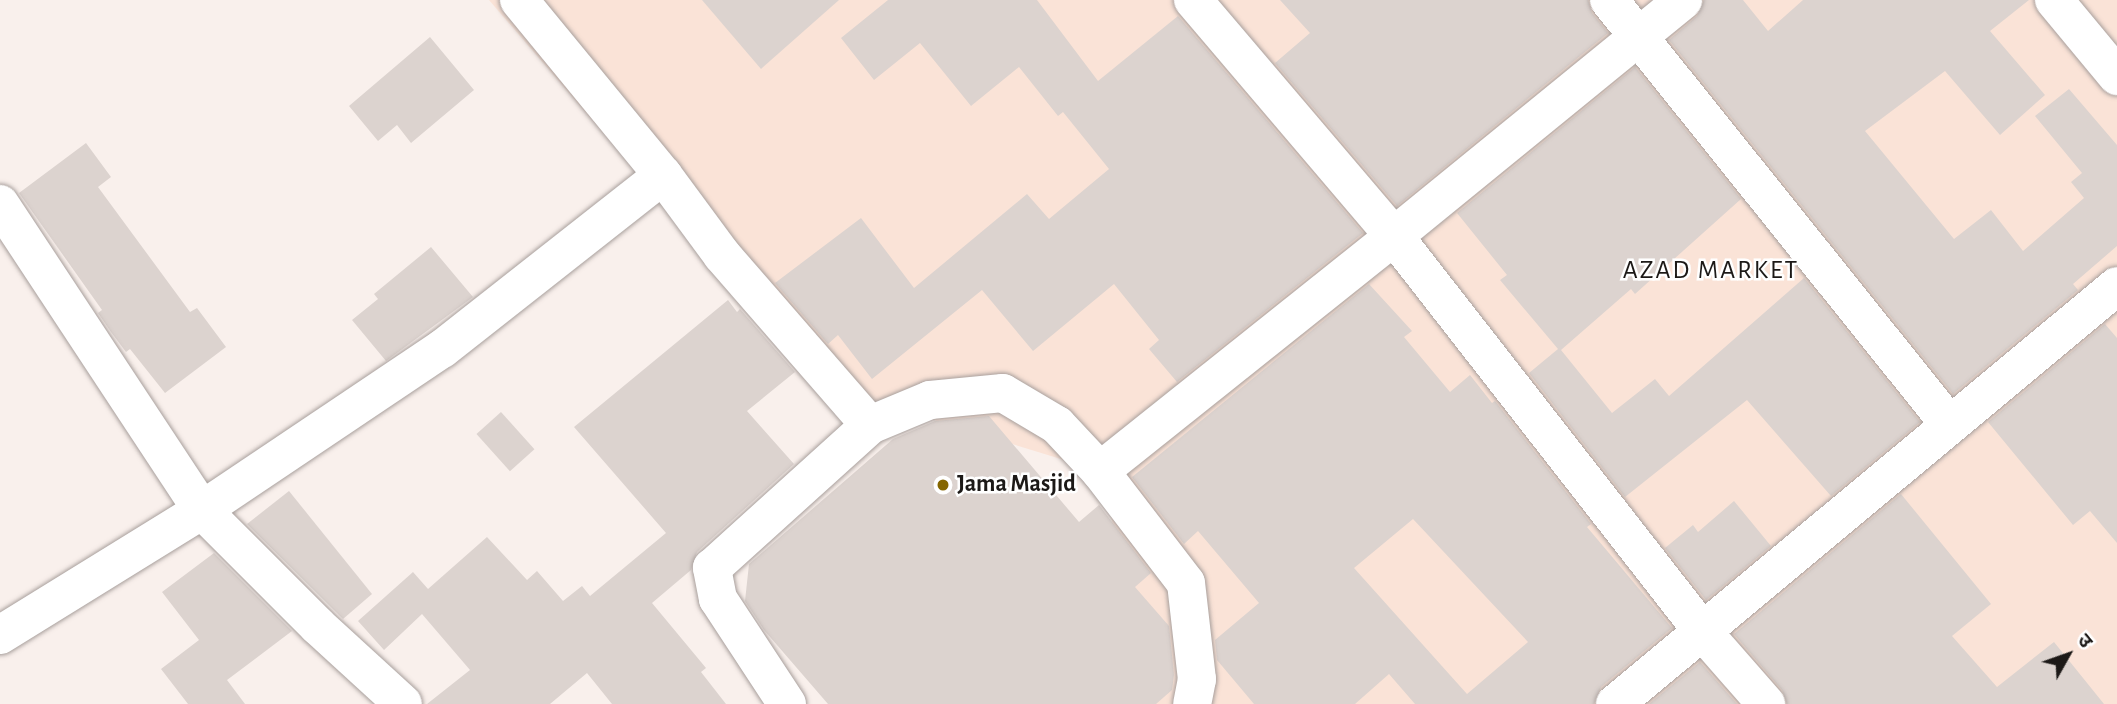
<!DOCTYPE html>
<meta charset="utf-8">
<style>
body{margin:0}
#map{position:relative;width:2117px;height:704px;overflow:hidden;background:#f9f0ec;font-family:"Alegreya Sans","Noto Sans Devanagari",sans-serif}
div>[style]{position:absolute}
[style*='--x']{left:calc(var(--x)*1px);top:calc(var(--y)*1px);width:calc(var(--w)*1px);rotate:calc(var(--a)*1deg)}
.commercial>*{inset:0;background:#fae3d7}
.building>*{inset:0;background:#dcd3cf;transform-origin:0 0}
.roads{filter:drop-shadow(0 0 2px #a89f9c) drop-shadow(0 0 2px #a89f9c)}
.minor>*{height:38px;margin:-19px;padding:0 19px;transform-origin:19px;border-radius:19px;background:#fff}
.dots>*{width:19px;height:19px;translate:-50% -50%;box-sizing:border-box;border:4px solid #fff;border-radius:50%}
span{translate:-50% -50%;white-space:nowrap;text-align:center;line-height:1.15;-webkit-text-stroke:5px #fff;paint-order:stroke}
.poi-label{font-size:24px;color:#1c1917;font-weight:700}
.left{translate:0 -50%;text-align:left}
.neighbourhood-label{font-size:26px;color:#1c1917;letter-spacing:2px}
.north{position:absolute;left:2033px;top:620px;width:70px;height:70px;-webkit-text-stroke:5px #fff;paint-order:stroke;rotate:50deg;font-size:19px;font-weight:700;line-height:28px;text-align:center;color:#1c1917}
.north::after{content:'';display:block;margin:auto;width:24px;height:32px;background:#1c1917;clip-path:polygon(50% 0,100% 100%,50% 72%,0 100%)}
</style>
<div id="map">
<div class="commercial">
<i style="clip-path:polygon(489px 0,2117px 0,2117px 704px,1156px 704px,1100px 471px,820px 385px)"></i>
</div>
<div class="building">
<i style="clip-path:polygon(702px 0,839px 0,761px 69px)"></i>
<i style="clip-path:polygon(888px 0,1037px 0,1098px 81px,1178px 16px,1363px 233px,1177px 382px,1149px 349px,1159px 340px,1114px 284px,1033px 351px,982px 290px,872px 379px,838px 335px,828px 344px,775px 283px,861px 218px,914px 288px,1027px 194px,1049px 219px,1109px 169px,1063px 112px,1058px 116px,1019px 67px,971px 106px,920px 43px,874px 80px,841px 38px)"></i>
<i style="clip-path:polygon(1280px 0,1588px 0,1592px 13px,1608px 33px,1397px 206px,1275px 63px,1310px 33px)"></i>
<i style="clip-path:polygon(1704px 0,1743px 0,1768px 31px,1803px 0,2029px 0,1990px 31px,2045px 95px,2000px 135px,1945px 71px,1865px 131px,1954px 239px,1991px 210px,2023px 251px,2084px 198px,2071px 182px,2082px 173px,2035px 116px,2069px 89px,2117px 145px,2117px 246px,2073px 284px,2078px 290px,1953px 394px,1669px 40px,1697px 16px)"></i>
<i style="clip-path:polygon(430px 37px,474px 90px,411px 143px,397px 125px,378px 141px,349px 106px)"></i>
<i style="clip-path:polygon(1635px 67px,1741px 199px,1635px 294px,1631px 289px,1561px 350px,1612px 413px,1655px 379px,1669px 396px,1804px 278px,1920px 422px,1831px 496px,1747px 400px,1625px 497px,1529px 373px,1558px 349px,1500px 280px,1507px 275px,1457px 213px)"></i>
<i style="clip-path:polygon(86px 143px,111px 177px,98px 187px,190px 312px,197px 308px,226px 347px,165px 393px,130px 349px,126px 352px,111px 332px,98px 313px,102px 310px,19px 193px)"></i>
<i style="clip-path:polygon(431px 247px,473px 297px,386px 361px,352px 320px,378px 299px,374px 294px)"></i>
<i style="clip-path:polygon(evenodd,1369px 284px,1412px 331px,1404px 337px,1450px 392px,1470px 375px,1492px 403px,1495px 401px,1591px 524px,1587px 527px,1672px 628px,1601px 687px,1594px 704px,1415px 704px,1389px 674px,1355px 704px,1254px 704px,1217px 660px,1215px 640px,1259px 603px,1198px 531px,1184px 544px,1132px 477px,1369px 284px,1413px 519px,1528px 642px,1467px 694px,1354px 568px,1413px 519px)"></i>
<i style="clip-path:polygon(728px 300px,737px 312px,740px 309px,795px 372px,747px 411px,794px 464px,697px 552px,691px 570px,652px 603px,706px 668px,701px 672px,726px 704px,612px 704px,587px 673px,550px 704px,427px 704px,470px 670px,422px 614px,384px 650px,358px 621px,413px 572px,428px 589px,487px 537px,527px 580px,537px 571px,563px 601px,582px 586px,590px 596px,666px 533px,574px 427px)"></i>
<i style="clip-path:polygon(2105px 324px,2117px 338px,2117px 543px,2090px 511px,2073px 525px,1988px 422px)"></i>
<i style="left:501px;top:412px;width:50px;height:33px;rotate:48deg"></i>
<i style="clip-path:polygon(989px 416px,1079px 522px,1099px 505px,1151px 573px,1135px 587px,1169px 626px,1174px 675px,1172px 690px,1156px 704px,828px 704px,764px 630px,745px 601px,749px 564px,893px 439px,935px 421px)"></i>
<i style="clip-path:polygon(289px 491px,372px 594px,343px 619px,247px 524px)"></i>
<i style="clip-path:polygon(1901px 494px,1991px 604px,1952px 636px,1997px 687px,2054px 642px,2104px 704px,1787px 704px,1782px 690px,1734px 634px)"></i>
<i style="clip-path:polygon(1734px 501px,1771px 546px,1706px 600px,1665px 548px,1693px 525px,1698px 532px)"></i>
<i style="clip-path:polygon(214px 553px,292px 631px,227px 680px,245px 704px,188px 704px,161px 669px,199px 640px,162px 592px)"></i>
<i style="clip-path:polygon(1700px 662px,1737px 704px,1649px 704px)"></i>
</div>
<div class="roads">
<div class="minor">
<i style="--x:519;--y:0;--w:227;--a:50.6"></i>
<i style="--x:663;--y:175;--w:99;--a:53.6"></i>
<i style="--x:722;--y:255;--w:225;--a:49"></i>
<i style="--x:1193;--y:0;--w:310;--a:49.6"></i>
<i style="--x:1394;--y:236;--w:502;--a:52.03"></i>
<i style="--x:1703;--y:632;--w:96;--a:48.8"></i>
<i style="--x:1609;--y:0;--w:545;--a:51.26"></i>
<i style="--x:2054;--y:0;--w:99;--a:50.3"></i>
<i style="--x:0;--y:204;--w:367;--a:56.6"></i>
<i style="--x:202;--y:510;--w:164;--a:45"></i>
<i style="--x:318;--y:626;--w:115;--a:42.5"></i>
<i style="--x:1100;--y:471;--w:376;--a:-38.6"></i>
<i style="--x:1394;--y:236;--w:373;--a:-39.2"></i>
<i style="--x:0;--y:635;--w:238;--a:-31.7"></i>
<i style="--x:202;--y:510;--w:289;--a:-33.9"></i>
<i style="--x:442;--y:349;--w:281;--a:-38.2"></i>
<i style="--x:787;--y:704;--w:126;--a:-123.3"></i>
<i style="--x:718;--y:599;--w:32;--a:-101"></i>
<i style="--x:712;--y:568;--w:213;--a:-42.1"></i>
<i style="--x:870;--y:425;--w:65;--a:-22.6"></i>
<i style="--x:930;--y:400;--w:73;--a:-5.5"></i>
<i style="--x:1003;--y:393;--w:63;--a:30.7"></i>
<i style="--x:1057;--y:425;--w:63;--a:46.9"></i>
<i style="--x:1100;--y:471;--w:141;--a:52.5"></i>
<i style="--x:1186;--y:583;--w:97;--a:83.5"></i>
<i style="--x:1197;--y:679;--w:25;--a:101"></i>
<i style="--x:1615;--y:704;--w:653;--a:-39.78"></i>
</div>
</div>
<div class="dots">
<i style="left:943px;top:485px;background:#856600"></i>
</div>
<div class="poi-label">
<span class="left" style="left:957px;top:485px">Jama Masjid</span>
</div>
<div class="neighbourhood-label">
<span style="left:1711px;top:271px">AZAD MARKET</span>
</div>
<div class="north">उ</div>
</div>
